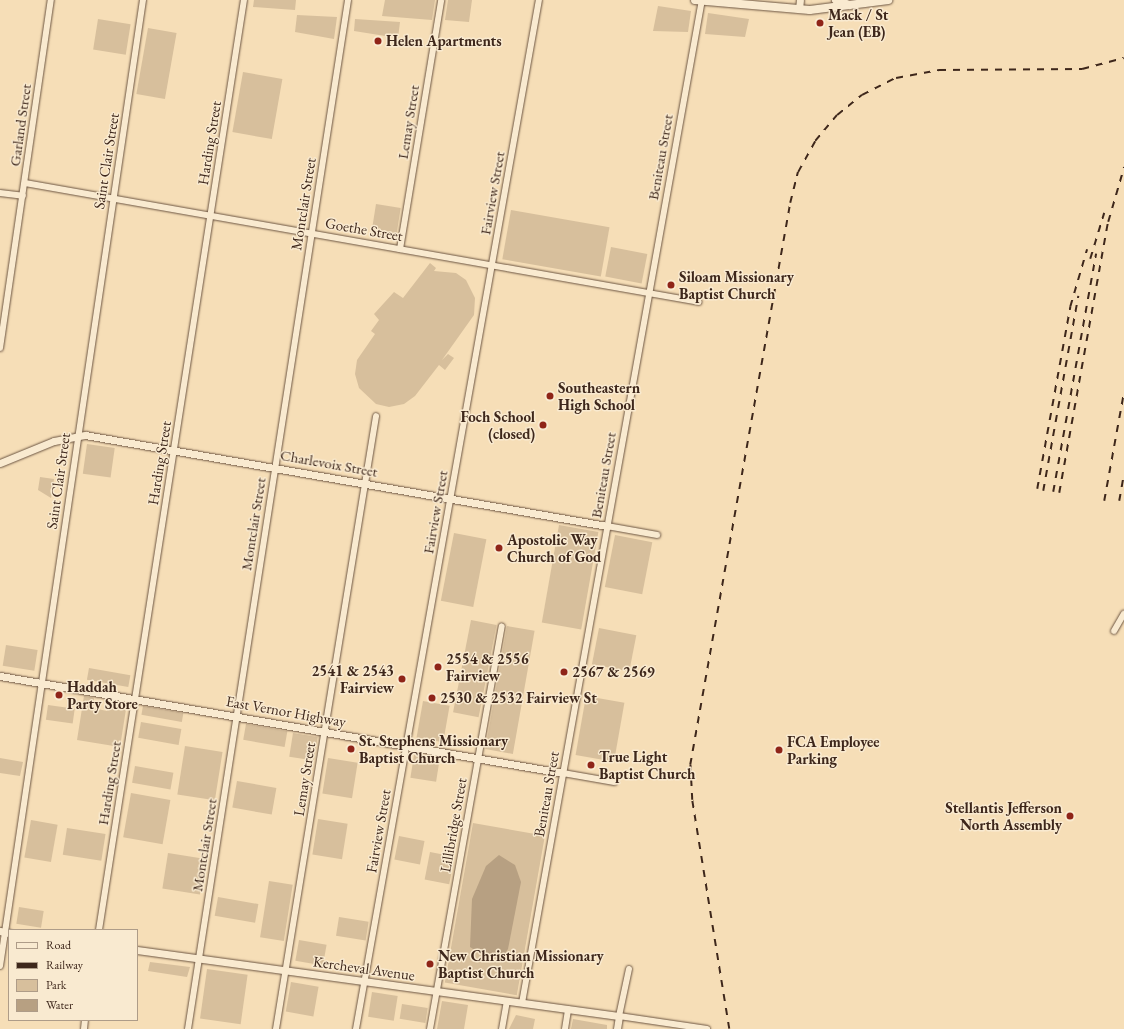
<!DOCTYPE html>
<style>
body{margin:0}
#map{position:relative;width:1124px;height:1029px;overflow:hidden;background:#f6deb7;font-family:"EB Garamond",serif}
div>[style]{position:absolute}
[style*='--x']{left:calc(var(--x)*1px);top:calc(var(--y)*1px);width:calc(var(--w)*1px);rotate:calc(var(--a)*1deg)}
.green>*{inset:0;background:#d7bf9c;transform-origin:0 0}
.water>*{inset:0;background:#b7a082}
.roads{filter:drop-shadow(0 0 1px #6c5542) drop-shadow(0 0 1px #6c5542)}
.minor>*{height:6px;margin:-3px;padding:0 3px;transform-origin:3px;border-radius:3px;background:#f9ead0}
.tertiary>*{height:7px;margin:-3.5px;padding:0 3.5px;transform-origin:3.5px;border-radius:3.5px;background:#f9ead0}
.secondary>*{height:8px;margin:-4px;padding:0 4px;transform-origin:4px;border-radius:4px;background:#f9ead0}
.rail>*{height:1.5px;margin-top:-0.75px;transform-origin:0;background:repeating-linear-gradient(90deg,#3e271b 0 7px,transparent 0 14px)}
.dots>*{width:11px;height:11px;translate:-50% -50%;box-sizing:border-box;border:2px solid #f9ead0;border-radius:50%}
span{translate:-50% -50%;white-space:nowrap;text-align:center;line-height:1.15;-webkit-text-stroke:3px #f9ead0;paint-order:stroke}
.poi-label{font-size:15px;color:#3e271b;font-weight:700}
.left{translate:0 -50%;text-align:left}
.right{translate:-100% -50%;text-align:right}
.street-label{font-size:15px;color:#3e271b}
.legend{position:absolute;left:8px;top:929px;width:130px;height:92px;box-sizing:border-box;background:#f9ead0;border:1px solid #ae9c88;margin:0;padding:5px 7px;list-style:none;font-size:12px;color:#3e271b}
.legend li{display:flex;align-items:center;gap:8px;height:20px}
.legend b{width:20px;border:1px solid #ae9c88}
</style>
<div id="map">
<div class="green">
<i style="clip-path:polygon(254px 0,296px 0,295px 10px,253px 7px)"></i>
<i style="clip-path:polygon(385px 0,435px 0,432px 20px,382px 16px)"></i>
<i style="clip-path:polygon(448px 0,472px 0,469px 22px,445px 20px)"></i>
<i style="clip-path:polygon(658px 6px,691px 11px,688px 32px,653px 31px)"></i>
<i style="clip-path:polygon(708px 13px,749px 19px,745px 37px,705px 34px)"></i>
<i style="clip-path:polygon(297px 15px,337px 17px,334px 39px,295px 32px)"></i>
<i style="left:98px;top:19px;width:33px;height:31px;rotate:9deg"></i>
<i style="clip-path:polygon(355px 19px,400px 22px,398px 38px,354px 31px)"></i>
<i style="left:148px;top:28px;width:29px;height:67px;rotate:10deg"></i>
<i style="left:243px;top:72px;width:40px;height:61px;rotate:10deg"></i>
<i style="left:376px;top:204px;width:25px;height:32px;rotate:9deg"></i>
<i style="left:511px;top:210px;width:100px;height:50px;rotate:10deg"></i>
<i style="left:611px;top:247px;width:37px;height:30px;rotate:11deg"></i>
<i style="clip-path:polygon(430px 263px,436px 268px,434px 271px,456px 273px,466px 280px,475px 298px,474px 315px,442px 360px,448px 354px,454px 358px,445px 370px,439px 365px,415px 396px,404px 404px,389px 407px,376px 404px,359px 388px,355px 374px,357px 360px,375px 334px,371px 331px,379px 320px,374px 314px,394px 292px,403px 298px)"></i>
<i style="left:87px;top:444px;width:28px;height:30px;rotate:8deg"></i>
<i style="clip-path:polygon(40px 477px,54px 479px,51px 498px,38px 490px)"></i>
<i style="left:559px;top:525px;width:40px;height:99px;rotate:10deg"></i>
<i style="left:454px;top:533px;width:33px;height:69px;rotate:11deg"></i>
<i style="left:615px;top:535px;width:38px;height:53px;rotate:11deg"></i>
<i style="left:471px;top:620px;width:26px;height:94px;rotate:11deg"></i>
<i style="left:507px;top:626px;width:28px;height:125px;rotate:10deg"></i>
<i style="left:599px;top:628px;width:38px;height:37px;rotate:11deg"></i>
<i style="left:6px;top:645px;width:32px;height:21px;rotate:9deg"></i>
<i style="left:89px;top:668px;width:42px;height:12px;rotate:10deg"></i>
<i style="clip-path:polygon(84px 696px,94px 698px,93px 708px,107px 711px,109px 700px,127px 703px,120px 747px,77px 740px)"></i>
<i style="left:586px;top:696px;width:39px;height:60px;rotate:10deg"></i>
<i style="left:423px;top:701px;width:27px;height:37px;rotate:10deg"></i>
<i style="left:48px;top:705px;width:27px;height:15px;rotate:8deg"></i>
<i style="left:143px;top:706px;width:41px;height:9px;rotate:10deg"></i>
<i style="left:141px;top:722px;width:41px;height:16px;rotate:10deg"></i>
<i style="left:246px;top:724px;width:42px;height:16px;rotate:10deg"></i>
<i style="left:293px;top:733px;width:25px;height:24px;rotate:9deg"></i>
<i style="left:185px;top:746px;width:38px;height:49px;rotate:9deg"></i>
<i style="left:414px;top:755px;width:26px;height:23px;rotate:9deg"></i>
<i style="clip-path:polygon(0 758px,23px 762px,20px 776px,0 773px)"></i>
<i style="left:328px;top:758px;width:30px;height:36px;rotate:9deg"></i>
<i style="left:135px;top:766px;width:39px;height:17px;rotate:10deg"></i>
<i style="left:237px;top:781px;width:40px;height:27px;rotate:10deg"></i>
<i style="left:131px;top:793px;width:40px;height:45px;rotate:10deg"></i>
<i style="left:318px;top:819px;width:30px;height:36px;rotate:9deg"></i>
<i style="left:31px;top:820px;width:27px;height:38px;rotate:10deg"></i>
<i style="left:473px;top:823px;width:73px;height:162px;rotate:10deg"></i>
<i style="left:67px;top:828px;width:39px;height:27px;rotate:9deg"></i>
<i style="left:399px;top:836px;width:26px;height:24px;rotate:11deg"></i>
<i style="left:430px;top:852px;width:25px;height:28px;rotate:11deg"></i>
<i style="left:168px;top:853px;width:38px;height:36px;rotate:9deg"></i>
<i style="left:269px;top:881px;width:24px;height:57px;rotate:9deg"></i>
<i style="left:218px;top:897px;width:41px;height:19px;rotate:10deg"></i>
<i style="left:19px;top:907px;width:25px;height:17px;rotate:9deg"></i>
<i style="left:339px;top:917px;width:30px;height:19px;rotate:9deg"></i>
<i style="left:299px;top:940px;width:28px;height:21px;rotate:10deg"></i>
<i style="clip-path:polygon(150px 962px,190px 967px,187px 977px,148px 971px)"></i>
<i style="left:207px;top:969px;width:41px;height:50px;rotate:8deg"></i>
<i style="left:291px;top:982px;width:28px;height:30px;rotate:10deg"></i>
<i style="left:372px;top:992px;width:26px;height:25px;rotate:9deg"></i>
<i style="clip-path:polygon(442px 1001px,468px 1005px,464px 1029px,437px 1029px)"></i>
<i style="left:402px;top:1004px;width:26px;height:15px;rotate:9deg"></i>
<i style="clip-path:polygon(516px 1015px,535px 1019px,533px 1029px,509px 1029px)"></i>
<i style="clip-path:polygon(573px 1019px,607px 1025px,607px 1029px,571px 1029px)"></i>
</div>
<div class="water">
<i style="clip-path:polygon(499px 855px,515px 865px,521px 882px,508px 949px,504px 955px,490px 960px,470px 947px,472px 899px,486px 866px)"></i>
</div>
<div class="roads">
<div class="minor">
<i style="--x:25;--y:183;--w:684;--a:10.01"></i>
<i style="--x:0;--y:193;--w:23;--a:7"></i>
<i style="--x:400;--y:249;--w:252;--a:-80.6"></i>
<i style="--x:0;--y:348;--w:352;--a:-81.7"></i>
<i style="--x:607;--y:526;--w:51;--a:10.2"></i>
<i style="--x:1114;--y:631;--w:20;--a:-60"></i>
<i style="--x:563;--y:773;--w:52;--a:10"></i>
<i style="--x:99;--y:930;--w:941;--a:-81.14"></i>
<i style="--x:0;--y:966;--w:977;--a:-81.58"></i>
<i style="--x:629;--y:969;--w:48;--a:102"></i>
<i style="--x:619;--y:1016;--w:89;--a:8.4"></i>
<i style="--x:522;--y:1003;--w:1019;--a:-79.83"></i>
<i style="--x:84;--y:1029;--w:9;--a:-84"></i>
<i style="--x:188;--y:1029;--w:1041;--a:-81.16"></i>
<i style="--x:276;--y:1029;--w:621;--a:-80.73"></i>
<i style="--x:356;--y:1029;--w:1045;--a:-79.92"></i>
<i style="--x:430;--y:1029;--w:409;--a:-79.9"></i>
<i style="--x:502;--y:1029;--w:28;--a:-80"></i>
<i style="--x:565;--y:1029;--w:20;--a:-81"></i>
</div>
<div class="tertiary">
<i style="--x:799;--y:9;--w:9;--a:-84"></i>
<i style="--x:0;--y:463;--w:58;--a:-22.2"></i>
<i style="--x:54;--y:441;--w:32;--a:-11"></i>
<i style="--x:85;--y:435;--w:530;--a:9.89"></i>
<i style="--x:0;--y:676;--w:571;--a:9.78"></i>
<i style="--x:0;--y:931;--w:9;--a:13"></i>
<i style="--x:137;--y:950;--w:486;--a:7.8"></i>
<i style="--x:619;--y:1016;--w:13;--a:99"></i>
</div>
<div class="secondary">
<i style="--x:695;--y:0;--w:115;--a:5"></i>
<i style="--x:810;--y:10;--w:79;--a:-7.3"></i>
<i style="--x:836;--y:0;--w:14;--a:21"></i>
</div>
</div>
<div class="rail">
<i style="--x:1090;--y:259;--w:48;--a:-73.1"></i>
<i style="--x:1037;--y:489;--w:185;--a:-79.7"></i>
<i style="--x:1070;--y:307;--w:60;--a:-73.7"></i>
<i style="--x:1043;--y:491;--w:198;--a:-79.8"></i>
<i style="--x:1053;--y:492;--w:242;--a:-79.8"></i>
<i style="--x:1059;--y:493;--w:275;--a:-79.8"></i>
<i style="--x:1108;--y:222;--w:57;--a:-73.8"></i>
<i style="--x:1104;--y:501;--w:112;--a:-79.7"></i>
<i style="--x:1119;--y:501;--w:28;--a:-80"></i>
<i style="--x:729;--y:1029;--w:232;--a:-99.2"></i>
<i style="--x:692;--y:800;--w:35;--a:-93"></i>
<i style="--x:690;--y:765;--w:571;--a:-79.91"></i>
<i style="--x:790;--y:203;--w:32;--a:-76"></i>
<i style="--x:798;--y:172;--w:35;--a:-61"></i>
<i style="--x:815;--y:141;--w:34;--a:-50"></i>
<i style="--x:837;--y:115;--w:32;--a:-39"></i>
<i style="--x:862;--y:95;--w:38;--a:-27"></i>
<i style="--x:896;--y:78;--w:44;--a:-10.5"></i>
<i style="--x:939;--y:70;--w:143;--a:-0.4"></i>
<i style="--x:1082;--y:69;--w:43;--a:-14.7"></i>
</div>
<div class="dots">
<i style="left:820px;top:23px;background:#8f2418"></i>
<i style="left:378px;top:41px;background:#8f2418"></i>
<i style="left:671px;top:285px;background:#8f2418"></i>
<i style="left:550px;top:396px;background:#8f2418"></i>
<i style="left:543px;top:425px;background:#8f2418"></i>
<i style="left:499px;top:548px;background:#8f2418"></i>
<i style="left:438px;top:667px;background:#8f2418"></i>
<i style="left:564px;top:672px;background:#8f2418"></i>
<i style="left:402px;top:679px;background:#8f2418"></i>
<i style="left:59px;top:695px;background:#8f2418"></i>
<i style="left:432px;top:698px;background:#8f2418"></i>
<i style="left:351px;top:749px;background:#8f2418"></i>
<i style="left:779px;top:750px;background:#8f2418"></i>
<i style="left:591px;top:765px;background:#8f2418"></i>
<i style="left:1070px;top:816px;background:#8f2418"></i>
<i style="left:430px;top:964px;background:#8f2418"></i>
</div>
<div class="poi-label">
<span class="left" style="left:828px;top:23px">Mack / St<br>Jean (EB)</span>
<span class="left" style="left:386px;top:41px">Helen Apartments</span>
<span class="left" style="left:679px;top:285px">Siloam Missionary<br>Baptist Church</span>
<span class="left" style="left:558px;top:396px">Southeastern<br>High School</span>
<span class="right" style="left:535px;top:425px">Foch School<br>(closed)</span>
<span class="left" style="left:507px;top:548px">Apostolic Way<br>Church of God</span>
<span class="left" style="left:446px;top:667px">2554 &amp; 2556<br>Fairview</span>
<span class="right" style="left:394px;top:679px">2541 &amp; 2543<br>Fairview</span>
<span class="left" style="left:572px;top:672px">2567 &amp; 2569</span>
<span class="left" style="left:67px;top:695px">Haddah<br>Party Store</span>
<span class="left" style="left:440px;top:698px">2530 &amp; 2532 Fairview St</span>
<span class="left" style="left:359px;top:749px">St. Stephens Missionary<br>Baptist Church</span>
<span class="left" style="left:787px;top:750px">FCA Employee<br>Parking</span>
<span class="left" style="left:599px;top:765px">True Light<br>Baptist Church</span>
<span class="right" style="left:1062px;top:816px">Stellantis Jefferson<br>North Assembly</span>
<span class="left" style="left:438px;top:964px">New Christian Missionary<br>Baptist Church</span>
</div>
<div class="street-label">
<span style="left:408px;top:122px;rotate:-81deg">Lemay Street</span>
<span style="left:20px;top:125px;rotate:-82deg">Garland Street</span>
<span style="left:209px;top:143px;rotate:-81deg">Harding Street</span>
<span style="left:660px;top:157px;rotate:-80deg">Beniteau Street</span>
<span style="left:106px;top:161px;rotate:-81deg">Saint Clair Street</span>
<span style="left:492px;top:193px;rotate:-80deg">Fairview Street</span>
<span style="left:303px;top:204px;rotate:-81deg">Montclair Street</span>
<span style="left:364px;top:229px;rotate:10deg">Goethe Street</span>
<span style="left:159px;top:463px;rotate:-81deg">Harding Street</span>
<span style="left:329px;top:463px;rotate:10deg">Charlevoix Street</span>
<span style="left:603px;top:475px;rotate:-80deg">Beniteau Street</span>
<span style="left:58px;top:481px;rotate:-82deg">Saint Clair Street</span>
<span style="left:435px;top:512px;rotate:-80deg">Fairview Street</span>
<span style="left:253px;top:524px;rotate:-81deg">Montclair Street</span>
<span style="left:286px;top:711px;rotate:10deg">East Vernor Highway</span>
<span style="left:304px;top:779px;rotate:-81deg">Lemay Street</span>
<span style="left:109px;top:783px;rotate:-81deg">Harding Street</span>
<span style="left:546px;top:794px;rotate:-80deg">Beniteau Street</span>
<span style="left:453px;top:825px;rotate:-80deg">Lillibridge Street</span>
<span style="left:378px;top:831px;rotate:-80deg">Fairview Street</span>
<span style="left:204px;top:845px;rotate:-81deg">Montclair Street</span>
<span style="left:364px;top:968px;rotate:8deg">Kercheval Avenue</span>
</div>
<ul class="legend">
<li><b style="height:5px;background:#f9ead0"></b>Road</li>
<li><b style="height:5px;background:#3e271b"></b>Railway</li>
<li><b style="height:11px;background:#d7bf9c"></b>Park</li>
<li><b style="height:11px;background:#b7a082"></b>Water</li>
</ul>
</div>
